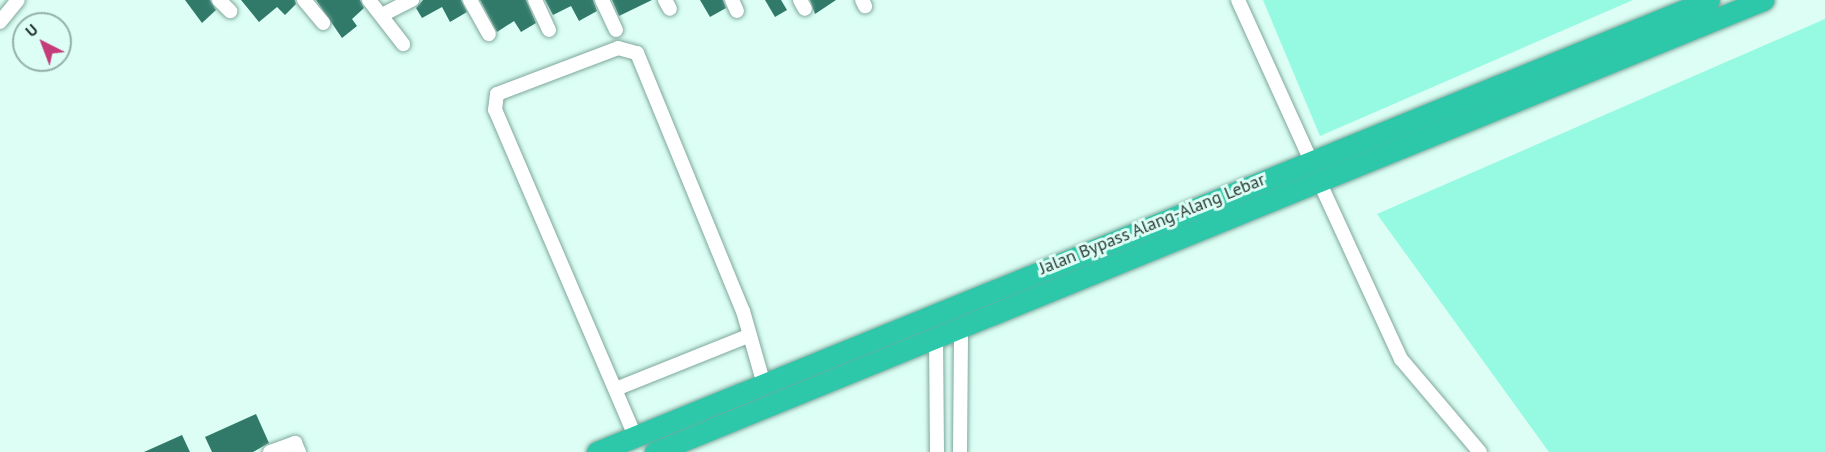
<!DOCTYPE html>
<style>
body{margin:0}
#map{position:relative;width:1825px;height:452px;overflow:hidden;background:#dcfef4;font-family:"PT Sans",sans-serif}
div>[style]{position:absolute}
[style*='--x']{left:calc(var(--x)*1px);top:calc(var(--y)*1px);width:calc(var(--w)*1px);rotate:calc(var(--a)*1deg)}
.green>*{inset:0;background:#95fae1}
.building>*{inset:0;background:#317a6a}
.roads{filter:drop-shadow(0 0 2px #7ea79c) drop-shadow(0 0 2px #7ea79c)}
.minor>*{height:14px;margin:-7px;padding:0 7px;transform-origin:7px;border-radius:7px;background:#fff}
.highway>*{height:21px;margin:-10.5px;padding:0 10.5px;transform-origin:10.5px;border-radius:10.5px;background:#2dc7aa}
span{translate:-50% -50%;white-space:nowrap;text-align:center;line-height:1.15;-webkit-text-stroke:6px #dcfef4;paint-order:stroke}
.street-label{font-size:18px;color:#2a3b37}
.north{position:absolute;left:12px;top:12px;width:60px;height:60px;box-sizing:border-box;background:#dcfef4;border:2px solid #95b0a8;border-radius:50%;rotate:318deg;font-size:16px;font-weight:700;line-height:24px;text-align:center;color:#2a3b37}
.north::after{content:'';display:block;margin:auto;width:21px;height:27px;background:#c43c7a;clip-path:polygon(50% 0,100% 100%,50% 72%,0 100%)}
</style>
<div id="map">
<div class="green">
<i style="clip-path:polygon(1263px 0,1633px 0,1320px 136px)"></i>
<i style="clip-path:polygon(1825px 19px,1825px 452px,1549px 452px,1377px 214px)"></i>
</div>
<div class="building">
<i style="clip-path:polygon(185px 0,210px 0,216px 10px,202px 23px)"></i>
<i style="clip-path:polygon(241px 0,295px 0,296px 4px,285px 15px,277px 7px,259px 22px)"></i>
<i style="clip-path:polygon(316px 0,360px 0,364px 8px,352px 19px,357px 26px,342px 38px)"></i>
<i style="clip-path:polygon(423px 0,461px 0,467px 12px,450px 22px,442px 7px,422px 18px,416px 8px)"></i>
<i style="clip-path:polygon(480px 0,526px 0,536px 23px,521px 32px,514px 21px,497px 32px)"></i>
<i style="clip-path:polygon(545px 0,593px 0,597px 11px,579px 21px,571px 6px,553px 15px)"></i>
<i style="clip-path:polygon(612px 0,652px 0,619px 16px)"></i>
<i style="clip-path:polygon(700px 0,723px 0,726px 8px,710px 17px)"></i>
<i style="clip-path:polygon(765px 0,781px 0,787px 10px,775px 17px)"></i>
<i style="clip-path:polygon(810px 0,836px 0,815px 14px)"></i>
<i style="clip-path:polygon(256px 414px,269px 443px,253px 452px,212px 452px,205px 437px)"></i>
<i style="clip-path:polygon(182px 435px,190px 452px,144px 452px)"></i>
</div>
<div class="roads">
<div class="minor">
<i style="--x:219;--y:0;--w:16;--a:45"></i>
<i style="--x:304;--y:0;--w:30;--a:50"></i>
<i style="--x:369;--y:0;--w:56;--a:52.3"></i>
<i style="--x:470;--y:0;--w:39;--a:61"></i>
<i style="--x:535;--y:0;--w:33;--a:65"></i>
<i style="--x:602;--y:0;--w:33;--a:65"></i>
<i style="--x:665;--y:0;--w:10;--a:61"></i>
<i style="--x:732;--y:0;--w:12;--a:66"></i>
<i style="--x:800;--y:0;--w:10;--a:61"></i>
<i style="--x:862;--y:0;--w:7;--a:63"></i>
<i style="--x:1238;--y:0;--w:177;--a:65.6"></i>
<i style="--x:382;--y:15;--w:34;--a:-27"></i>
<i style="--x:0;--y:22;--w:28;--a:-51"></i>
<i style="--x:1319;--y:181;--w:196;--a:65.3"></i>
<i style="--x:1401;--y:359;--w:122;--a:49.7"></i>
<i style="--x:936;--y:337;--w:115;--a:89.5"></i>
<i style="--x:616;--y:389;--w:144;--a:-21.9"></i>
<i style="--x:635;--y:436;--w:355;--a:-113.2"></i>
<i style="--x:495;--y:110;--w:16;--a:-83"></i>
<i style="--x:497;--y:94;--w:129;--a:-20.8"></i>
<i style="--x:618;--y:48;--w:20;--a:15"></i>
<i style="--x:637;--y:53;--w:279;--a:67.7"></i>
<i style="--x:743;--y:311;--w:73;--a:74.1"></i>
<i style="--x:270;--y:452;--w:27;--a:-20"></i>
<i style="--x:295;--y:443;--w:10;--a:66"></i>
<i style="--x:960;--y:452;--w:125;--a:-89.5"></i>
</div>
<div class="highway">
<i style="--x:597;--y:452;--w:1200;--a:-22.12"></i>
<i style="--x:655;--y:452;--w:1197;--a:-22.19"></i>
</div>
</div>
<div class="street-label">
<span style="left:1152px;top:224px;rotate:-22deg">Jalan Bypass Alang-Alang Lebar</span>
</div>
<div class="north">U</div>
</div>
